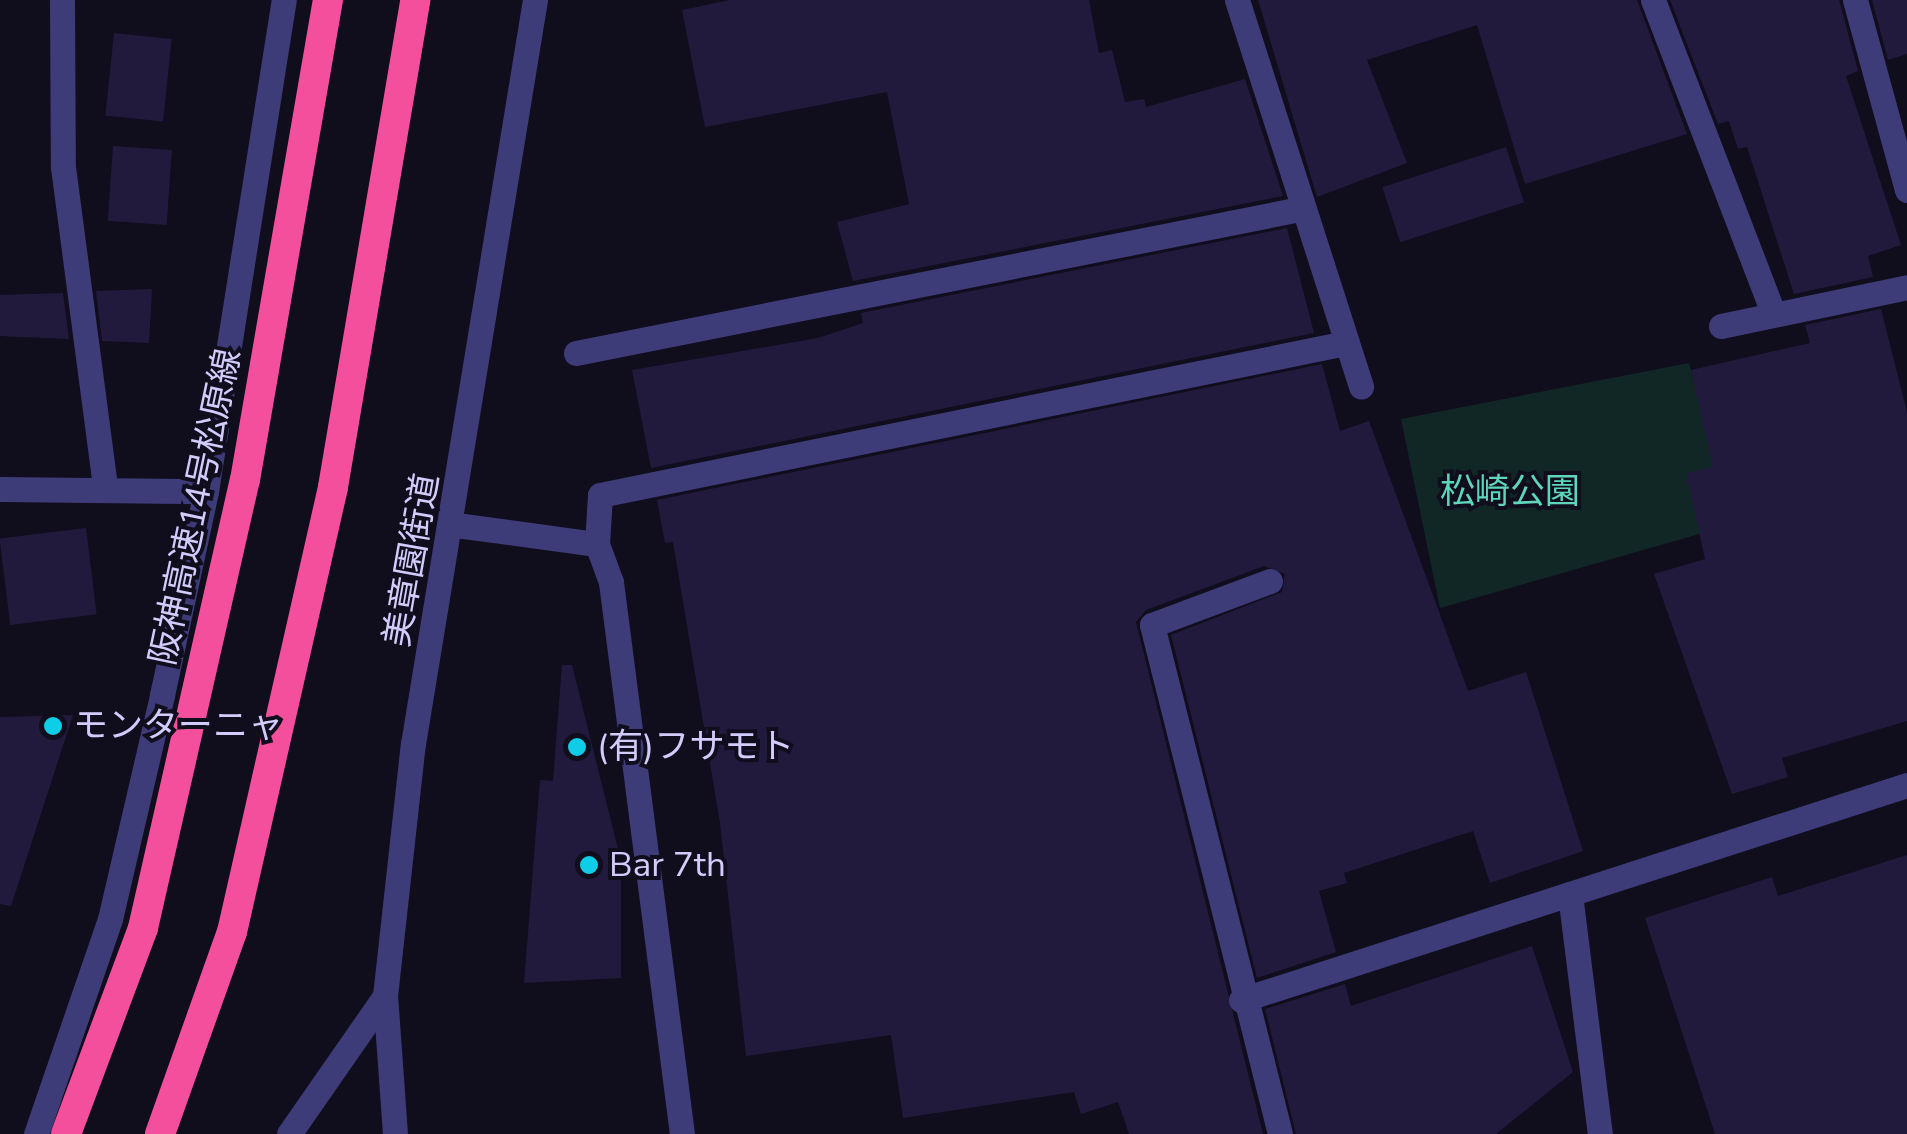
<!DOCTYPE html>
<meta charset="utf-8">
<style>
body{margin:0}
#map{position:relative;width:1907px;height:1134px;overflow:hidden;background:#100d1d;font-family:"Nunito Sans","Noto Sans JP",sans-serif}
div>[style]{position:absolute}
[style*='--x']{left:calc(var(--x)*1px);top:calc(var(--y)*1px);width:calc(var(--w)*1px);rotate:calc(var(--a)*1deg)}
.green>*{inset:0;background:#112726}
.building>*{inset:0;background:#221a3d;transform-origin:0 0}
.minor>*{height:25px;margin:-12.5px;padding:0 12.5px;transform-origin:12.5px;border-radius:12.5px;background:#3e3b79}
.highway>*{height:30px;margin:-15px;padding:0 15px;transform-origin:15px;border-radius:15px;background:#f44f9c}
.dots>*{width:28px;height:28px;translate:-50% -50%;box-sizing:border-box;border:5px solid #100d1d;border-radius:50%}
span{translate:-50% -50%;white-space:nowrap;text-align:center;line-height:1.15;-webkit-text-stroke:8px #100d1d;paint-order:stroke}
.park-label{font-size:35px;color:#5ed6ba}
.street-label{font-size:35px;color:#d2ccfc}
.poi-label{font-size:35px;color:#d2ccfc}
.left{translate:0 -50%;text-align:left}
</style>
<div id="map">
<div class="green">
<i style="clip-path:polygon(1689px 363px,1731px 525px,1440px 608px,1401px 419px)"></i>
</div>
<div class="building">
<i style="clip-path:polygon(730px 0,1089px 0,1099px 53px,1112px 50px,1125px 102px,1144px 99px,1146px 107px,1245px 79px,1283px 196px,853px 281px,837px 222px,909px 204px,887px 92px,705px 127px,682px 10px)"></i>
<i style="clip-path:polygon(1258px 0,1637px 0,1687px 134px,1525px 184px,1477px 25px,1367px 60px,1407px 163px,1317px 197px)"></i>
<i style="clip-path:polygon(1670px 0,1839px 0,1858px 71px,1846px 76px,1901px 245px,1868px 256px,1873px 277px,1794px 294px,1747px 147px,1738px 149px,1729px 121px,1718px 124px)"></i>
<i style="clip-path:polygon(1872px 0,1907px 0,1907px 54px,1888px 60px)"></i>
<i style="left:114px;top:33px;width:58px;height:83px;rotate:6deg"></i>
<i style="left:113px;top:146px;width:59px;height:75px;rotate:4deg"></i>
<i style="left:1506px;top:147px;width:58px;height:130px;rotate:72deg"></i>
<i style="clip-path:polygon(1287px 228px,1314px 333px,651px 468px,632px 370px,818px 338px,863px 323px,861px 313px)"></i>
<i style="clip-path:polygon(152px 289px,149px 343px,102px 341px,96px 291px)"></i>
<i style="clip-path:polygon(63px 293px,69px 339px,0 336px,0 295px)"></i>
<i style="clip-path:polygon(1881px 309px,1907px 412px,1907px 721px,1782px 758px,1788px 777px,1732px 794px,1654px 574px,1705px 559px,1686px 473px,1713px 467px,1691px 370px,1810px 343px,1805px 325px)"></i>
<i style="clip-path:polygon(1322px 364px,1340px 431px,1369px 421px,1468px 691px,1526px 672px,1583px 851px,1490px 883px,1473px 831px,1344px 873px,1347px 883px,1319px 891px,1336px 952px,1257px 978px,1171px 635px,1282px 592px,1285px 574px,1264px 566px,1146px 610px,1136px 622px,1263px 1134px,1129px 1134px,1118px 1102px,1081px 1114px,1074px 1092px,903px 1118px,891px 1035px,746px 1056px,720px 823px,673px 542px,665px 543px,657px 500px)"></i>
<i style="left:86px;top:528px;width:87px;height:87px;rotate:83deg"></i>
<i style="clip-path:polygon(562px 665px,572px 665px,621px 861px,621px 978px,524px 983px,540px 780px,553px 781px)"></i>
<i style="clip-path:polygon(73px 715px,11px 906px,0 904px,0 717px)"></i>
<i style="clip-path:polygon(1907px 855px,1907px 1134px,1715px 1134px,1645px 918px,1772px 877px,1778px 896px)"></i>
<i style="clip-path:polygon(1532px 946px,1573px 1072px,1496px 1134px,1296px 1134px,1265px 1009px,1345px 984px,1351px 1006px)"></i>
</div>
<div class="minor">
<i style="--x:62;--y:0;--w:167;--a:89.7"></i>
<i style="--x:63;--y:167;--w:320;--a:82.5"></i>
<i style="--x:1237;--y:0;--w:406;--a:72.2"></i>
<i style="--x:1653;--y:0;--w:334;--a:69"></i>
<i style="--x:1855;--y:0;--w:197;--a:74.7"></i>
<i style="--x:1721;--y:326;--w:190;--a:-11.8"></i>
<i style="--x:576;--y:353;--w:738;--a:-11.25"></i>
<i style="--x:0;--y:489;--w:206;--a:0.6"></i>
<i style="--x:456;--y:525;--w:142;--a:7.7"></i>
<i style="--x:1270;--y:581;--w:126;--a:159.6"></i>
<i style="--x:1152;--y:625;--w:525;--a:75.88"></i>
<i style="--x:1570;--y:894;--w:242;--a:82.9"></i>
<i style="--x:1241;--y:1000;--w:700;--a:-17.89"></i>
<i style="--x:36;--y:1134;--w:227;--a:-71"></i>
<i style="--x:110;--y:919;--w:230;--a:-76.9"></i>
<i style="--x:162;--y:695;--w:209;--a:-77.8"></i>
<i style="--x:206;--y:491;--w:497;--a:-81"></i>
<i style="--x:289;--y:1134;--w:168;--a:-55.2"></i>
<i style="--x:395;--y:1134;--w:138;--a:-94.1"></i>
<i style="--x:385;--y:996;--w:254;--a:-83.7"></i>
<i style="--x:413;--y:744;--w:754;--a:-80.69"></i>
<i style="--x:682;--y:1134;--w:557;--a:-97.33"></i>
<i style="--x:611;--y:582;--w:40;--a:-110.2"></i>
<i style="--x:597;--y:544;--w:49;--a:-86.5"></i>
<i style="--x:600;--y:495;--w:756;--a:-11.52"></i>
</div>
<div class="highway">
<i style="--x:66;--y:1134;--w:220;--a:-69.5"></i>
<i style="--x:143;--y:928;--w:459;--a:-77.2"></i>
<i style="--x:245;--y:480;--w:487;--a:-80.2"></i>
<i style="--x:160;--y:1134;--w:214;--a:-70.4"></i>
<i style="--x:232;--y:932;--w:456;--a:-77.2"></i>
<i style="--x:333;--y:487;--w:494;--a:-80.4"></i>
</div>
<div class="dots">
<i style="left:53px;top:726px;background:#0fcde6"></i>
<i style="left:577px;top:747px;background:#0fcde6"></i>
<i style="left:589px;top:865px;background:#0fcde6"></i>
</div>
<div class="park-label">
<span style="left:1510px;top:492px">松崎公園</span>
</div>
<div class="street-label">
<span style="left:196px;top:507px;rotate:-78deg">阪神高速14号松原線</span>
<span style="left:412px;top:560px;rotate:-80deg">美章園街道</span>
</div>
<div class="poi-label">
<span class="left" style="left:73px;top:726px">モンターニャ</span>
<span class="left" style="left:597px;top:747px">(有)フサモト</span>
<span class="left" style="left:609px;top:865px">Bar 7th</span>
</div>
</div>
